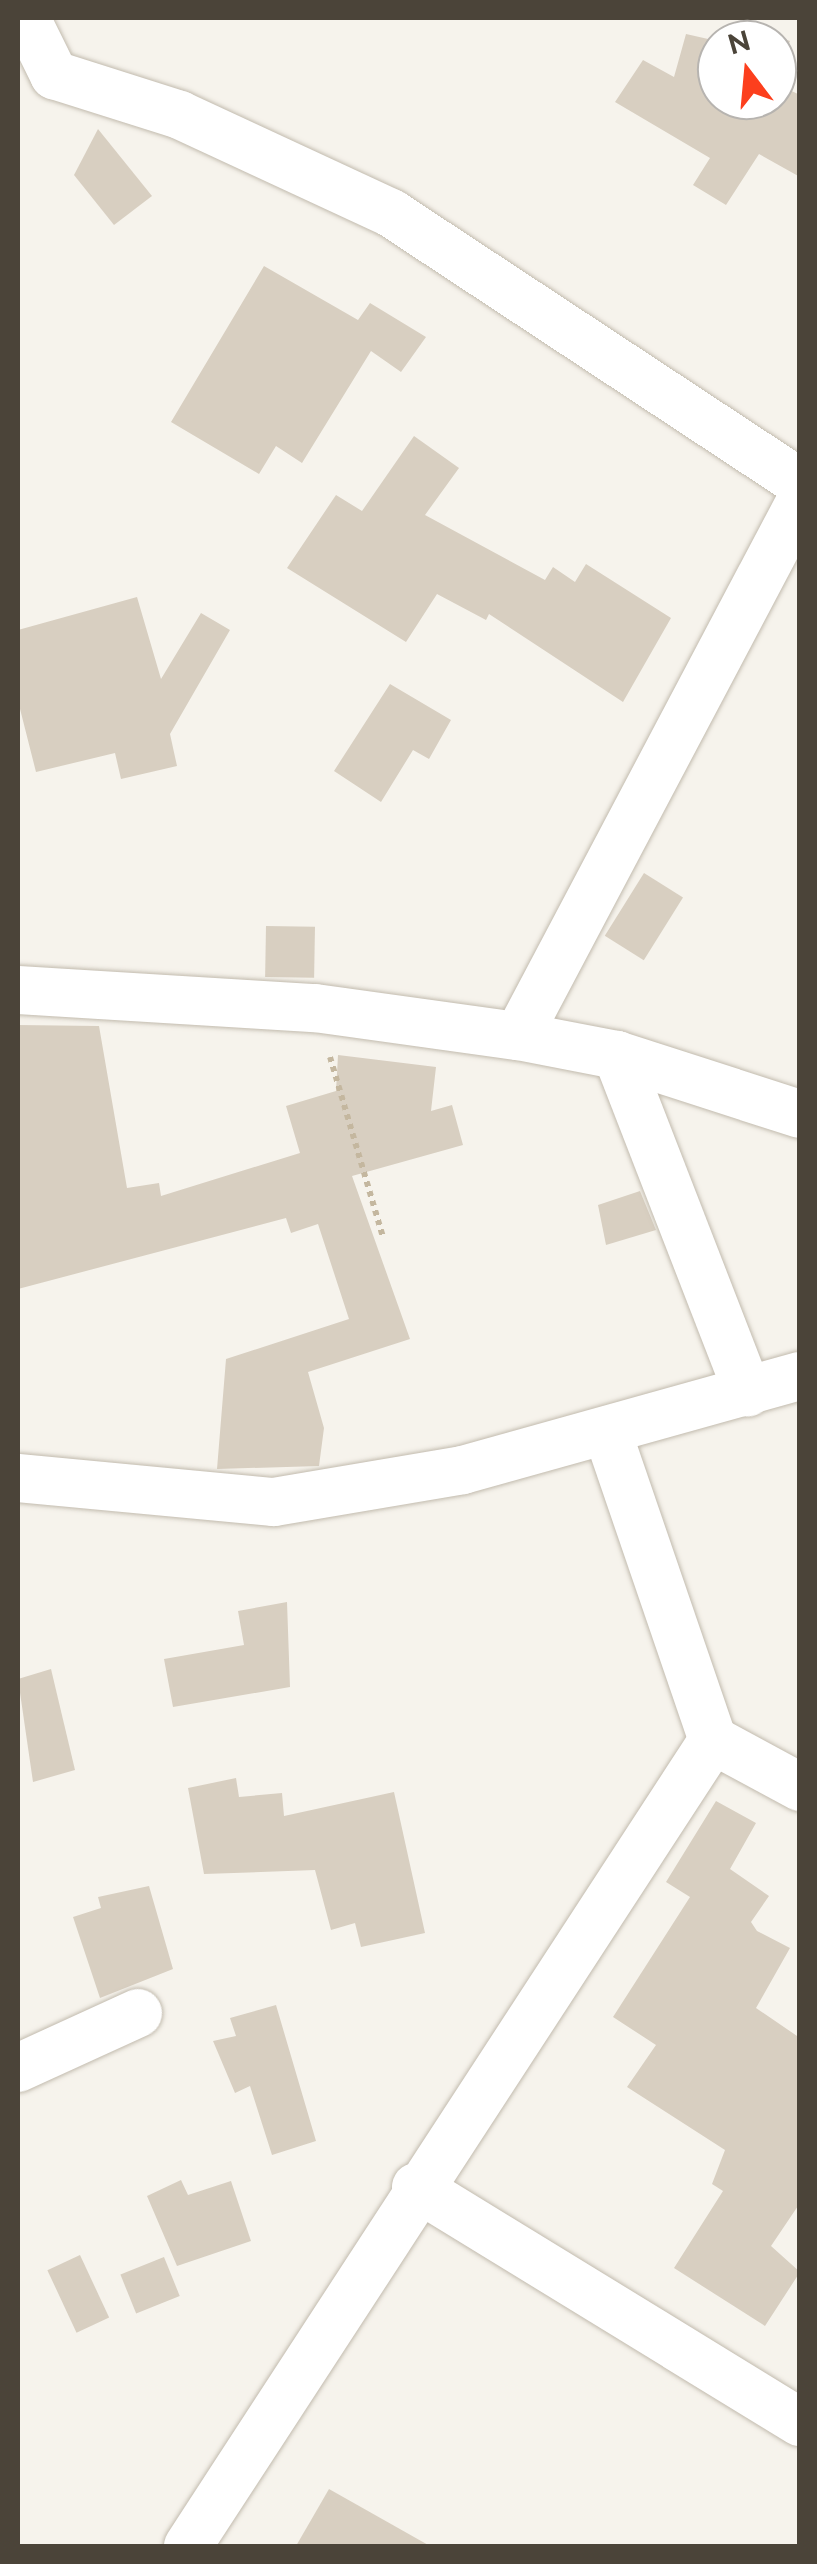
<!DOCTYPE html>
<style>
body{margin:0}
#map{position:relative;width:817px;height:2564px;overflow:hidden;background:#f6f3ec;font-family:Raleway,sans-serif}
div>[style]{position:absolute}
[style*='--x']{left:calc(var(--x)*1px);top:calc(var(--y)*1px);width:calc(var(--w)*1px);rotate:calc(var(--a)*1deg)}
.building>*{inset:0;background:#d8cfc1;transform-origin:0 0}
.path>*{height:6px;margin-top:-3px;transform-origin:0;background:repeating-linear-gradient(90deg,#c4b79f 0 5px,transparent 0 10px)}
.roads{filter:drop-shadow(0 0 2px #c2bbae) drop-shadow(0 0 2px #c2bbae)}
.minor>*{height:48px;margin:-24px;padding:0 24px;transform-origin:24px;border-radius:24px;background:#fff}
span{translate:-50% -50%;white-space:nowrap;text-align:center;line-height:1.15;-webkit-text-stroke:8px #fff;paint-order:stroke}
.frame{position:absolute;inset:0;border:20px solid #4b4439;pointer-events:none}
.north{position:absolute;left:697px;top:20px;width:100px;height:100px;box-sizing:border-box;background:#fff;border:2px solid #b7b4b0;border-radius:50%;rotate:344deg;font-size:28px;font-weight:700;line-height:40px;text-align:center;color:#4b4439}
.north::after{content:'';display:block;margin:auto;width:35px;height:45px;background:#fc3f1d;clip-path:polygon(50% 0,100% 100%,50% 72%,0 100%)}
</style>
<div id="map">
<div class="building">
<i style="clip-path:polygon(751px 27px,790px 41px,777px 72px,777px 40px,743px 40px)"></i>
<i style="clip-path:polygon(686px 34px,717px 41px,717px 100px,777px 100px,777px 84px,800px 95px,800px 177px,759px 154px,726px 205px,693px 185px,710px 158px,615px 102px,643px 60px,674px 77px)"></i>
<i style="clip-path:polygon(98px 129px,152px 196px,114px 225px,74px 175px)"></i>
<i style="clip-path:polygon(264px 266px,358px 320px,370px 303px,426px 337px,401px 372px,371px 351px,302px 463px,276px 446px,259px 474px,171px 422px)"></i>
<i style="clip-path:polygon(414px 436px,459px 468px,425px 515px,545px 580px,553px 567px,575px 582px,586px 564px,671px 618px,623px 702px,489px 614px,486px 620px,437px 594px,406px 642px,287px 568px,336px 495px,362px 511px)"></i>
<i style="clip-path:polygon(137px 597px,161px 679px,201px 613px,230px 630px,170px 734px,177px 766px,121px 779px,115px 753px,36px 772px,18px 701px,18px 630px)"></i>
<i style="clip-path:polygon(390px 684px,451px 720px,429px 759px,413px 750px,381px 802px,334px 771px)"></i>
<i style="left:644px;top:873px;width:46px;height:74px;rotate:32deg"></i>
<i style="left:266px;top:926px;width:49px;height:51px;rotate:1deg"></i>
<i style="clip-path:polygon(18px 1025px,99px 1026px,127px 1188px,159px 1183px,161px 1196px,300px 1153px,286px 1106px,336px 1091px,338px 1055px,436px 1067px,431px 1111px,452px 1105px,463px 1145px,352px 1176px,410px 1339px,308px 1372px,324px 1428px,319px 1466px,217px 1469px,226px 1359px,349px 1319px,318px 1224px,291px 1233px,286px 1218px,18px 1289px)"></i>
<i style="clip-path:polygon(640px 1191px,656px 1230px,606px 1245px,598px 1205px)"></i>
<i style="clip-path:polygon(287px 1602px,290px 1687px,173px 1707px,164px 1659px,244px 1645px,238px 1611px)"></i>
<i style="clip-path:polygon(51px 1669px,75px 1770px,33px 1782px,18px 1679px)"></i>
<i style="clip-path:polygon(236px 1778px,239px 1797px,282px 1793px,284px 1816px,394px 1792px,425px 1933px,361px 1947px,355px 1923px,331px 1930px,315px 1870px,204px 1874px,188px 1788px)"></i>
<i style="clip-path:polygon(716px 1801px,756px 1823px,730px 1869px,769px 1896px,751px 1922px,757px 1931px,790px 1948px,756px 2008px,800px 2038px,800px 2203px,771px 2246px,800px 2272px,765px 2326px,674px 2268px,723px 2191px,712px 2184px,725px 2150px,627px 2087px,656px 2045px,613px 2017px,690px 1897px,666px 1882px)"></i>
<i style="clip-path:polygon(149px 1886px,173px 1969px,100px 1998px,73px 1917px,101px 1908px,98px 1897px)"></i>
<i style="clip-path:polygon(276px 2005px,316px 2141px,272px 2155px,250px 2086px,235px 2093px,213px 2041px,236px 2036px,230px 2018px)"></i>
<i style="clip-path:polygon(181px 2180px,188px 2195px,231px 2181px,251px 2241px,177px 2266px,147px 2196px)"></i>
<i style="left:80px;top:2255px;width:69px;height:36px;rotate:65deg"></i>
<i style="left:164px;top:2257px;width:42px;height:47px;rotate:68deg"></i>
<i style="clip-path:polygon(329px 2489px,430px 2546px,296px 2546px)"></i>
</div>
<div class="path">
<i style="--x:330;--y:1057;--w:188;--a:73.6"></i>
</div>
<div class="roads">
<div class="minor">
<i style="--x:26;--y:18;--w:64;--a:63.8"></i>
<i style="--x:54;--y:75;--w:132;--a:17.6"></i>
<i style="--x:180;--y:115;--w:233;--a:24.9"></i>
<i style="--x:391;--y:213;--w:490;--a:33.4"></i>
<i style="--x:18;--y:990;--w:298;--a:3.5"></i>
<i style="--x:315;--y:1008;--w:205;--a:7.9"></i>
<i style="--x:518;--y:1036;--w:101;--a:10.9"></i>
<i style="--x:617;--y:1055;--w:192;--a:17.9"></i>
<i style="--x:518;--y:1036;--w:604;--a:-62.16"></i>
<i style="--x:617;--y:1055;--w:362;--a:68.8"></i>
<i style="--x:607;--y:1431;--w:327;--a:71.1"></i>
<i style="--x:713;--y:1740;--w:99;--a:28.4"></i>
<i style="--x:18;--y:1478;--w:257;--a:5.4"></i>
<i style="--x:274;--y:1502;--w:192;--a:-9.6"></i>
<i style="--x:463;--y:1470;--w:350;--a:-15.6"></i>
<i style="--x:18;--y:2068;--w:132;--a:-24.6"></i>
<i style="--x:416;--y:2187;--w:450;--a:31.5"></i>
<i style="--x:188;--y:2546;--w:962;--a:-56.92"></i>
</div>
</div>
<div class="frame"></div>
<div class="north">N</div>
</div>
